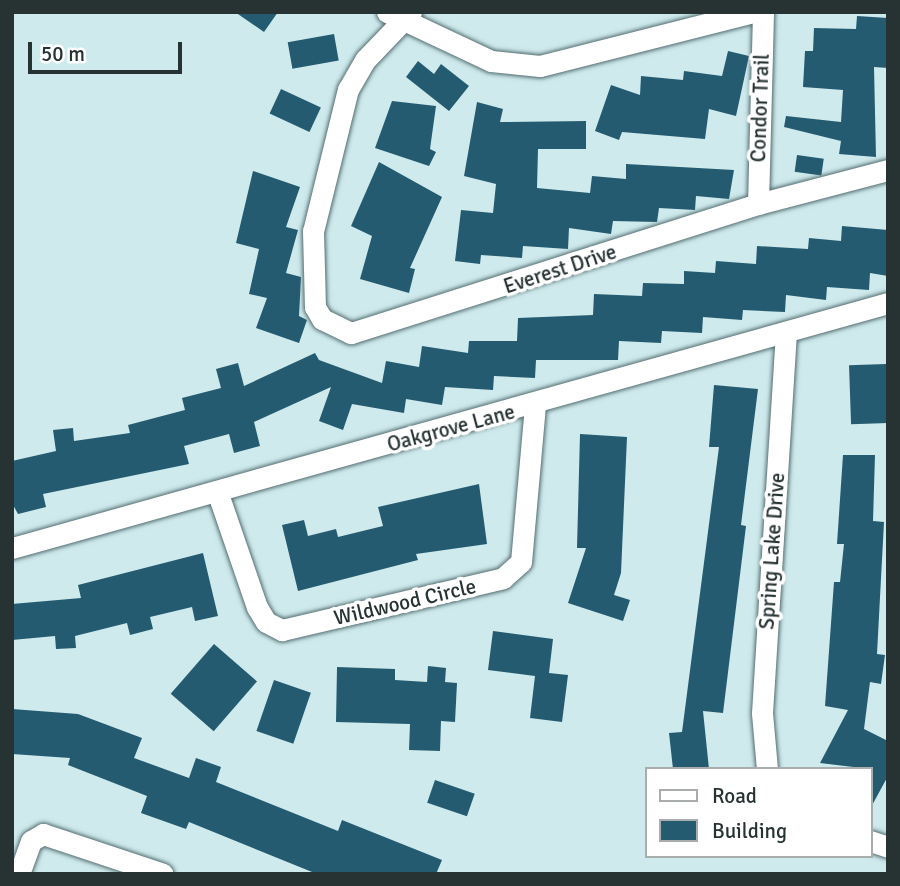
<!DOCTYPE html>
<style>
body{margin:0}
#map{position:relative;width:900px;height:886px;overflow:hidden;background:#ceeaed;font-family:Signika,sans-serif}
div>[style]{position:absolute}
[style*='--x']{left:calc(var(--x)*1px);top:calc(var(--y)*1px);width:calc(var(--w)*1px);rotate:calc(var(--a)*1deg)}
.building>*{inset:0;background:#245b71;transform-origin:0 0}
.roads{filter:drop-shadow(0 0 2px #546d70) drop-shadow(0 0 2px #546d70)}
.minor>*{height:21px;margin:-10.5px;padding:0 10.5px;transform-origin:10.5px;border-radius:10.5px;background:#fff}
span{translate:-50% -50%;white-space:nowrap;text-align:center;line-height:1.15;-webkit-text-stroke:7px #fff;paint-order:stroke}
.street-label{font-size:21px;color:#273233}
.frame{position:absolute;inset:0;border:14px solid #273233;pointer-events:none}
.legend{position:absolute;left:645px;top:767px;width:228px;height:91px;box-sizing:border-box;background:#fff;border:2px solid #a9adad;margin:0;padding:9px 12px;list-style:none;font-size:21px;color:#273233}
.legend li{display:flex;align-items:center;gap:14px;height:35px}
.legend b{width:35px;border:2px solid #a9adad}
.scale{position:absolute;left:28px;top:42px;width:154px;height:32px;box-sizing:border-box;border:4px solid #273233;border-top:0;padding-left:9px;font-size:21px;line-height:24px;white-space:nowrap;color:#273233;-webkit-text-stroke:5px #fff;paint-order:stroke}
</style>
<div id="map">
<div class="building">
<i style="clip-path:polygon(235px 12px,278px 12px,264px 32px)"></i>
<i style="clip-path:polygon(857px 16px,888px 18px,888px 68px,874px 67px,876px 157px,839px 154px,841px 141px,784px 127px,786px 116px,841px 122px,843px 90px,803px 87px,805px 51px,813px 51px,814px 28px,856px 29px)"></i>
<i style="left:334px;top:34px;width:27px;height:47px;rotate:80deg"></i>
<i style="clip-path:polygon(728px 51px,749px 56px,736px 116px,709px 109px,705px 139px,622px 132px,619px 140px,595px 131px,611px 85px,640px 95px,641px 76px,683px 80px,684px 71px,722px 76px)"></i>
<i style="clip-path:polygon(418px 61px,434px 74px,441px 64px,469px 86px,449px 111px,406px 77px)"></i>
<i style="left:281px;top:89px;width:44px;height:27px;rotate:25deg"></i>
<i style="clip-path:polygon(392px 101px,436px 106px,430px 149px,436px 152px,429px 166px,375px 148px)"></i>
<i style="clip-path:polygon(477px 102px,503px 109px,500px 122px,586px 121px,586px 149px,538px 149px,537px 188px,590px 193px,592px 176px,626px 179px,626px 164px,734px 170px,729px 199px,696px 196px,695px 210px,659px 208px,657px 222px,613px 221px,611px 234px,569px 228px,568px 249px,523px 246px,522px 258px,481px 255px,480px 264px,455px 261px,461px 210px,493px 213px,496px 184px,464px 176px)"></i>
<i style="left:797px;top:155px;width:27px;height:17px;rotate:8deg"></i>
<i style="clip-path:polygon(379px 162px,442px 197px,410px 268px,415px 269px,409px 293px,360px 279px,372px 236px,351px 226px)"></i>
<i style="clip-path:polygon(253px 171px,300px 187px,286px 227px,298px 230px,286px 273px,301px 277px,299px 316px,307px 320px,299px 343px,256px 328px,267px 298px,249px 294px,259px 249px,236px 243px)"></i>
<i style="clip-path:polygon(842px 226px,888px 230px,888px 276px,870px 273px,869px 290px,827px 287px,826px 300px,786px 295px,785px 312px,743px 310px,742px 320px,703px 317px,702px 333px,662px 331px,661px 343px,619px 341px,618px 360px,536px 360px,535px 378px,494px 376px,493px 390px,445px 387px,442px 405px,406px 399px,404px 413px,352px 404px,343px 430px,319px 421px,331px 387px,254px 422px,260px 446px,234px 453px,229px 434px,184px 446px,189px 464px,43px 494px,46px 507px,18px 514px,12px 503px,12px 461px,56px 451px,53px 430px,73px 428px,74px 441px,130px 433px,128px 425px,185px 410px,182px 398px,221px 388px,216px 369px,238px 363px,244px 386px,315px 353px,319px 360px,382px 383px,386px 361px,419px 367px,422px 346px,468px 353px,469px 341px,517px 341px,518px 318px,593px 315px,594px 294px,642px 296px,643px 283px,684px 284px,684px 271px,715px 273px,716px 261px,756px 264px,757px 246px,808px 249px,809px 238px,841px 241px)"></i>
<i style="left:886px;top:364px;width:59px;height:37px;rotate:88deg"></i>
<i style="clip-path:polygon(714px 385px,758px 389px,741px 525px,746px 526px,723px 713px,703px 711px,709px 769px,673px 769px,669px 733px,682px 732px,719px 447px,709px 447px)"></i>
<i style="clip-path:polygon(580px 434px,627px 437px,621px 573px,614px 595px,630px 600px,623px 621px,568px 603px,586px 548px,577px 548px)"></i>
<i style="clip-path:polygon(843px 455px,875px 455px,873px 521px,884px 522px,877px 654px,885px 655px,881px 684px,870px 682px,864px 729px,888px 741px,888px 776px,870px 809px,870px 769px,820px 763px,848px 710px,825px 706px,834px 582px,840px 582px,844px 544px,837px 544px)"></i>
<i style="clip-path:polygon(479px 484px,487px 544px,416px 554px,418px 560px,298px 591px,282px 525px,304px 520px,308px 536px,336px 529px,338px 537px,383px 526px,378px 507px)"></i>
<i style="clip-path:polygon(203px 553px,218px 616px,195px 621px,192px 607px,150px 617px,153px 629px,130px 635px,127px 623px,75px 636px,76px 648px,56px 649px,55px 636px,12px 640px,12px 604px,81px 598px,78px 585px)"></i>
<i style="clip-path:polygon(493px 631px,553px 639px,549px 673px,568px 675px,562px 722px,530px 718px,535px 676px,488px 670px)"></i>
<i style="left:214px;top:644px;width:57px;height:66px;rotate:41deg"></i>
<i style="clip-path:polygon(428px 666px,446px 668px,445px 682px,457px 683px,455px 722px,441px 721px,440px 751px,409px 750px,410px 724px,336px 722px,337px 667px,395px 669px,395px 680px,427px 682px)"></i>
<i style="left:274px;top:680px;width:39px;height:54px;rotate:19deg"></i>
<i style="clip-path:polygon(12px 709px,78px 714px,142px 738px,134px 758px,189px 778px,196px 758px,221px 767px,216px 782px,338px 831px,342px 820px,442px 860px,436px 874px,317px 874px,189px 822px,186px 829px,141px 813px,147px 796px,68px 765px,70px 758px,12px 754px)"></i>
<i style="left:435px;top:780px;width:42px;height:24px;rotate:19deg"></i>
</div>
<div class="roads">
<div class="minor">
<i style="--x:387;--y:12;--w:115;--a:25.2"></i>
<i style="--x:491;--y:61;--w:49;--a:5.8"></i>
<i style="--x:540;--y:66;--w:221;--a:-14.2"></i>
<i style="--x:411;--y:12;--w:66;--a:133.8"></i>
<i style="--x:365;--y:60;--w:34;--a:120"></i>
<i style="--x:348;--y:89;--w:146;--a:103.8"></i>
<i style="--x:313;--y:231;--w:76;--a:88.5"></i>
<i style="--x:315;--y:307;--w:14;--a:60"></i>
<i style="--x:322;--y:319;--w:32;--a:26"></i>
<i style="--x:351;--y:333;--w:427;--a:-17.6"></i>
<i style="--x:758;--y:204;--w:134;--a:-14.7"></i>
<i style="--x:758;--y:204;--w:192;--a:-88.5"></i>
<i style="--x:217;--y:491;--w:123;--a:71"></i>
<i style="--x:257;--y:607;--w:17;--a:59"></i>
<i style="--x:266;--y:622;--w:18;--a:27"></i>
<i style="--x:282;--y:630;--w:227;--a:-13.2"></i>
<i style="--x:503;--y:578;--w:24;--a:-42"></i>
<i style="--x:521;--y:562;--w:158;--a:-84.9"></i>
<i style="--x:12;--y:548;--w:910;--a:-15.63"></i>
<i style="--x:767;--y:769;--w:56;--a:-95.1"></i>
<i style="--x:762;--y:713;--w:382;--a:-86.4"></i>
<i style="--x:870;--y:841;--w:19;--a:18"></i>
<i style="--x:19;--y:874;--w:35;--a:-70"></i>
<i style="--x:31;--y:841;--w:14;--a:-30"></i>
<i style="--x:43;--y:834;--w:126;--a:18.4"></i>
</div>
</div>
<div class="street-label">
<span style="left:760px;top:108px;rotate:-88deg">Condor Trail</span>
<span style="left:560px;top:269px;rotate:-18deg">Everest Drive</span>
<span style="left:451px;top:428px;rotate:-15deg">Oakgrove Lane</span>
<span style="left:772px;top:551px;rotate:-86deg">Spring Lake Drive</span>
<span style="left:405px;top:602px;rotate:-13deg">Wildwood Circle</span>
</div>
<div class="frame"></div>
<ul class="legend">
<li><b style="height:9px;background:#fff"></b>Road</li>
<li><b style="height:19px;background:#245b71"></b>Building</li>
</ul>
<div class="scale">50 m</div>
</div>
